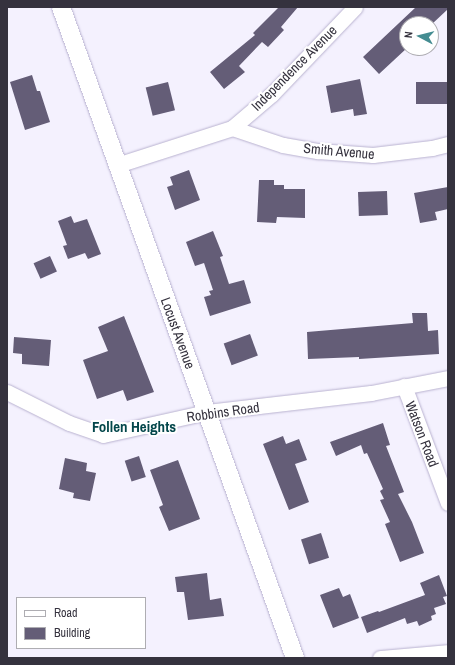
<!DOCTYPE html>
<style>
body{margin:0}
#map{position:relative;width:455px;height:665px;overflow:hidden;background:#f4f1fe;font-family:"Archivo Narrow",sans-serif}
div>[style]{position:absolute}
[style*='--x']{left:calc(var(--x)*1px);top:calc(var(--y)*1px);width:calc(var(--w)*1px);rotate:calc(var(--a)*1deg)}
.building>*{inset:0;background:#645d77;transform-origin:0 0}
.roads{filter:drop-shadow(0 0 1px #b9b2d0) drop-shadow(0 0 1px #b9b2d0)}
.minor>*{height:15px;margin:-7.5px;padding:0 7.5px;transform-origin:7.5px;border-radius:7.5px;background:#fff}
.tertiary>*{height:18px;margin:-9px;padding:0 9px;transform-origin:9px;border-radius:9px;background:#fff}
span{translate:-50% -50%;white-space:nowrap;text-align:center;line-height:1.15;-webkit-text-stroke:4px #fff;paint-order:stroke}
.street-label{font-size:14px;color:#35323e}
.neighbourhood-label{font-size:15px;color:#04474b;font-weight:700}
.frame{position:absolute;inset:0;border:8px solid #35323e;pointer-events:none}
.legend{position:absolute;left:16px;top:597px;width:130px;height:52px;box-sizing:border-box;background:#fff;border:1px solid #aeadb2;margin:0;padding:5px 7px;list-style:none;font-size:12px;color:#35323e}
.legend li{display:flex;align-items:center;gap:8px;height:20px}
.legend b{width:20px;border:1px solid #aeadb2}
.north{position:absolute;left:399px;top:16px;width:40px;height:40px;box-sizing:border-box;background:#fff;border:1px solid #aeadb2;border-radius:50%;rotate:277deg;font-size:11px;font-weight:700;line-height:16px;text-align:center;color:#35323e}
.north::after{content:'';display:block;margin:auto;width:14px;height:18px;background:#448c91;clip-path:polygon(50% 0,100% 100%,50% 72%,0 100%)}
</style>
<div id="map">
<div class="building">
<i style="clip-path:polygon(279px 7px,298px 7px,281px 27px,284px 30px,268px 47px,262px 42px,239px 66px,245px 72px,224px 89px,210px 72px,255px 35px,253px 33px)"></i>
<i style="clip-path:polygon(416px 7px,448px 7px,448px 9px,431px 25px,407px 24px,407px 48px,379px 74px,363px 57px)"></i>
<i style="clip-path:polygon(32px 75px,37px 91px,40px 91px,50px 122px,25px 130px,10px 82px)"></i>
<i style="clip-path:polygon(360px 79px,367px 114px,354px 116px,353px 109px,331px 113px,326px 86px)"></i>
<i style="left:168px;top:82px;width:29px;height:23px;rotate:76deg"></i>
<i style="left:448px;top:82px;width:22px;height:32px;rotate:90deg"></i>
<i style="clip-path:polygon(189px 170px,200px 200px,175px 210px,167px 187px,173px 185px,170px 177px)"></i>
<i style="clip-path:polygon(259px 180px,274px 180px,274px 185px,284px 185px,284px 189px,305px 189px,305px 218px,277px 217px,276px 223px,257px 222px)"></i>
<i style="clip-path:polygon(448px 187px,448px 209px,435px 212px,437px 220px,420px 223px,414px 193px)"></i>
<i style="left:387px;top:191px;width:24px;height:29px;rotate:88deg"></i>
<i style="clip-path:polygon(71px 216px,74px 223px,87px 219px,101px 254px,88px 259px,85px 253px,68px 259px,63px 246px,67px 245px,58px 221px)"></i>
<i style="clip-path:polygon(213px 231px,223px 256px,220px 257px,229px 284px,244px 280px,251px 303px,210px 316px,204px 297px,211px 295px,209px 291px,213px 290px,204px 263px,195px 266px,186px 242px)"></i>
<i style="left:50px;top:256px;width:17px;height:18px;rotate:66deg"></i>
<i style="clip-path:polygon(412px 313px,427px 313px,428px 331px,438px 330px,439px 354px,359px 359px,359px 357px,308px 359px,307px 332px,413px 323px)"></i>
<i style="clip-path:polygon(124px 316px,154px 392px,127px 401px,123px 390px,97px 399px,83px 360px,108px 351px,98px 327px)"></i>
<i style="left:250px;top:334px;width:23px;height:28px;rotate:70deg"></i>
<i style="clip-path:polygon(14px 337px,51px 340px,49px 366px,22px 364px,22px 354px,13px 353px)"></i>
<i style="clip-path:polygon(383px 423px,390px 445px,386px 446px,404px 492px,398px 494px,412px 522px,424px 553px,400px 562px,385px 524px,390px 522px,380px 500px,384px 499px,380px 491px,383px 489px,367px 453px,364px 454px,361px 445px,336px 456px,330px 442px)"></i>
<i style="clip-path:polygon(283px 436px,286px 444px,299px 439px,307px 460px,295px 464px,309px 502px,289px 510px,263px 444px)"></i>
<i style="left:139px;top:456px;width:22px;height:15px;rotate:72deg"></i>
<i style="clip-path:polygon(65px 458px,87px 463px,86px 471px,96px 473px,90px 501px,73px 498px,74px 493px,59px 489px)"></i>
<i style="clip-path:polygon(178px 460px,200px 519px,169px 531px,159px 507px,163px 505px,150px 470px)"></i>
<i style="left:321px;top:533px;width:26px;height:21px;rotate:72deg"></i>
<i style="clip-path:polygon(207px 573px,210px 600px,221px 598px,224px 616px,188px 620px,184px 592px,177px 592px,175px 577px)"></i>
<i style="clip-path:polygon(439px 575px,447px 596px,443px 597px,446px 604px,434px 608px,436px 614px,431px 616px,432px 620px,419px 626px,417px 621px,407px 624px,405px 618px,367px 633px,361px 617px,378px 611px,379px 612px,425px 595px,420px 583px)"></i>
<i style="clip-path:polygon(339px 588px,343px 597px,350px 594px,359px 618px,333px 628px,320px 595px)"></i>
</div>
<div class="roads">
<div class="minor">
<i style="--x:232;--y:128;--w:54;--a:18.4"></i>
<i style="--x:283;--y:145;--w:36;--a:10"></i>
<i style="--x:318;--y:151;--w:55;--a:4.2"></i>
<i style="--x:373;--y:155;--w:59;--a:-6.8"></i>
<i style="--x:432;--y:148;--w:16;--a:-14"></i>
<i style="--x:117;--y:165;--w:121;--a:-17.8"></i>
<i style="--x:232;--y:128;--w:52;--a:-40.4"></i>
<i style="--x:272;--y:94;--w:120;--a:-46.3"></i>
<i style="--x:404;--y:386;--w:125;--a:69.4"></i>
<i style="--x:7;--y:392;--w:69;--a:26.6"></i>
<i style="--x:69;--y:423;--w:36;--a:19"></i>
<i style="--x:103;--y:435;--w:107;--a:-12.5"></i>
<i style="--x:207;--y:412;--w:165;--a:-6.6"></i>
<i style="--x:371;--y:393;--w:78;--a:-11"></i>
<i style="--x:380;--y:658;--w:68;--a:-5"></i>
</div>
<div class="tertiary">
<i style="--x:61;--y:7;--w:692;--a:70.23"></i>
</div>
</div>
<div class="street-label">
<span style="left:294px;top:68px;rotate:-45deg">Independence Avenue</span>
<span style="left:339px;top:151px;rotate:5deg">Smith Avenue</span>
<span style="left:178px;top:333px;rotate:70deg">Locust Avenue</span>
<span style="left:223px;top:412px;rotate:-8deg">Robbins Road</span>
<span style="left:422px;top:434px;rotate:69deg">Watson Road</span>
</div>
<div class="neighbourhood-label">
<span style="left:134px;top:427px">Follen Heights</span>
</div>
<div class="frame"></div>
<ul class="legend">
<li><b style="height:5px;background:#fff"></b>Road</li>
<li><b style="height:11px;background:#645d77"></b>Building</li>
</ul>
<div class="north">N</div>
</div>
